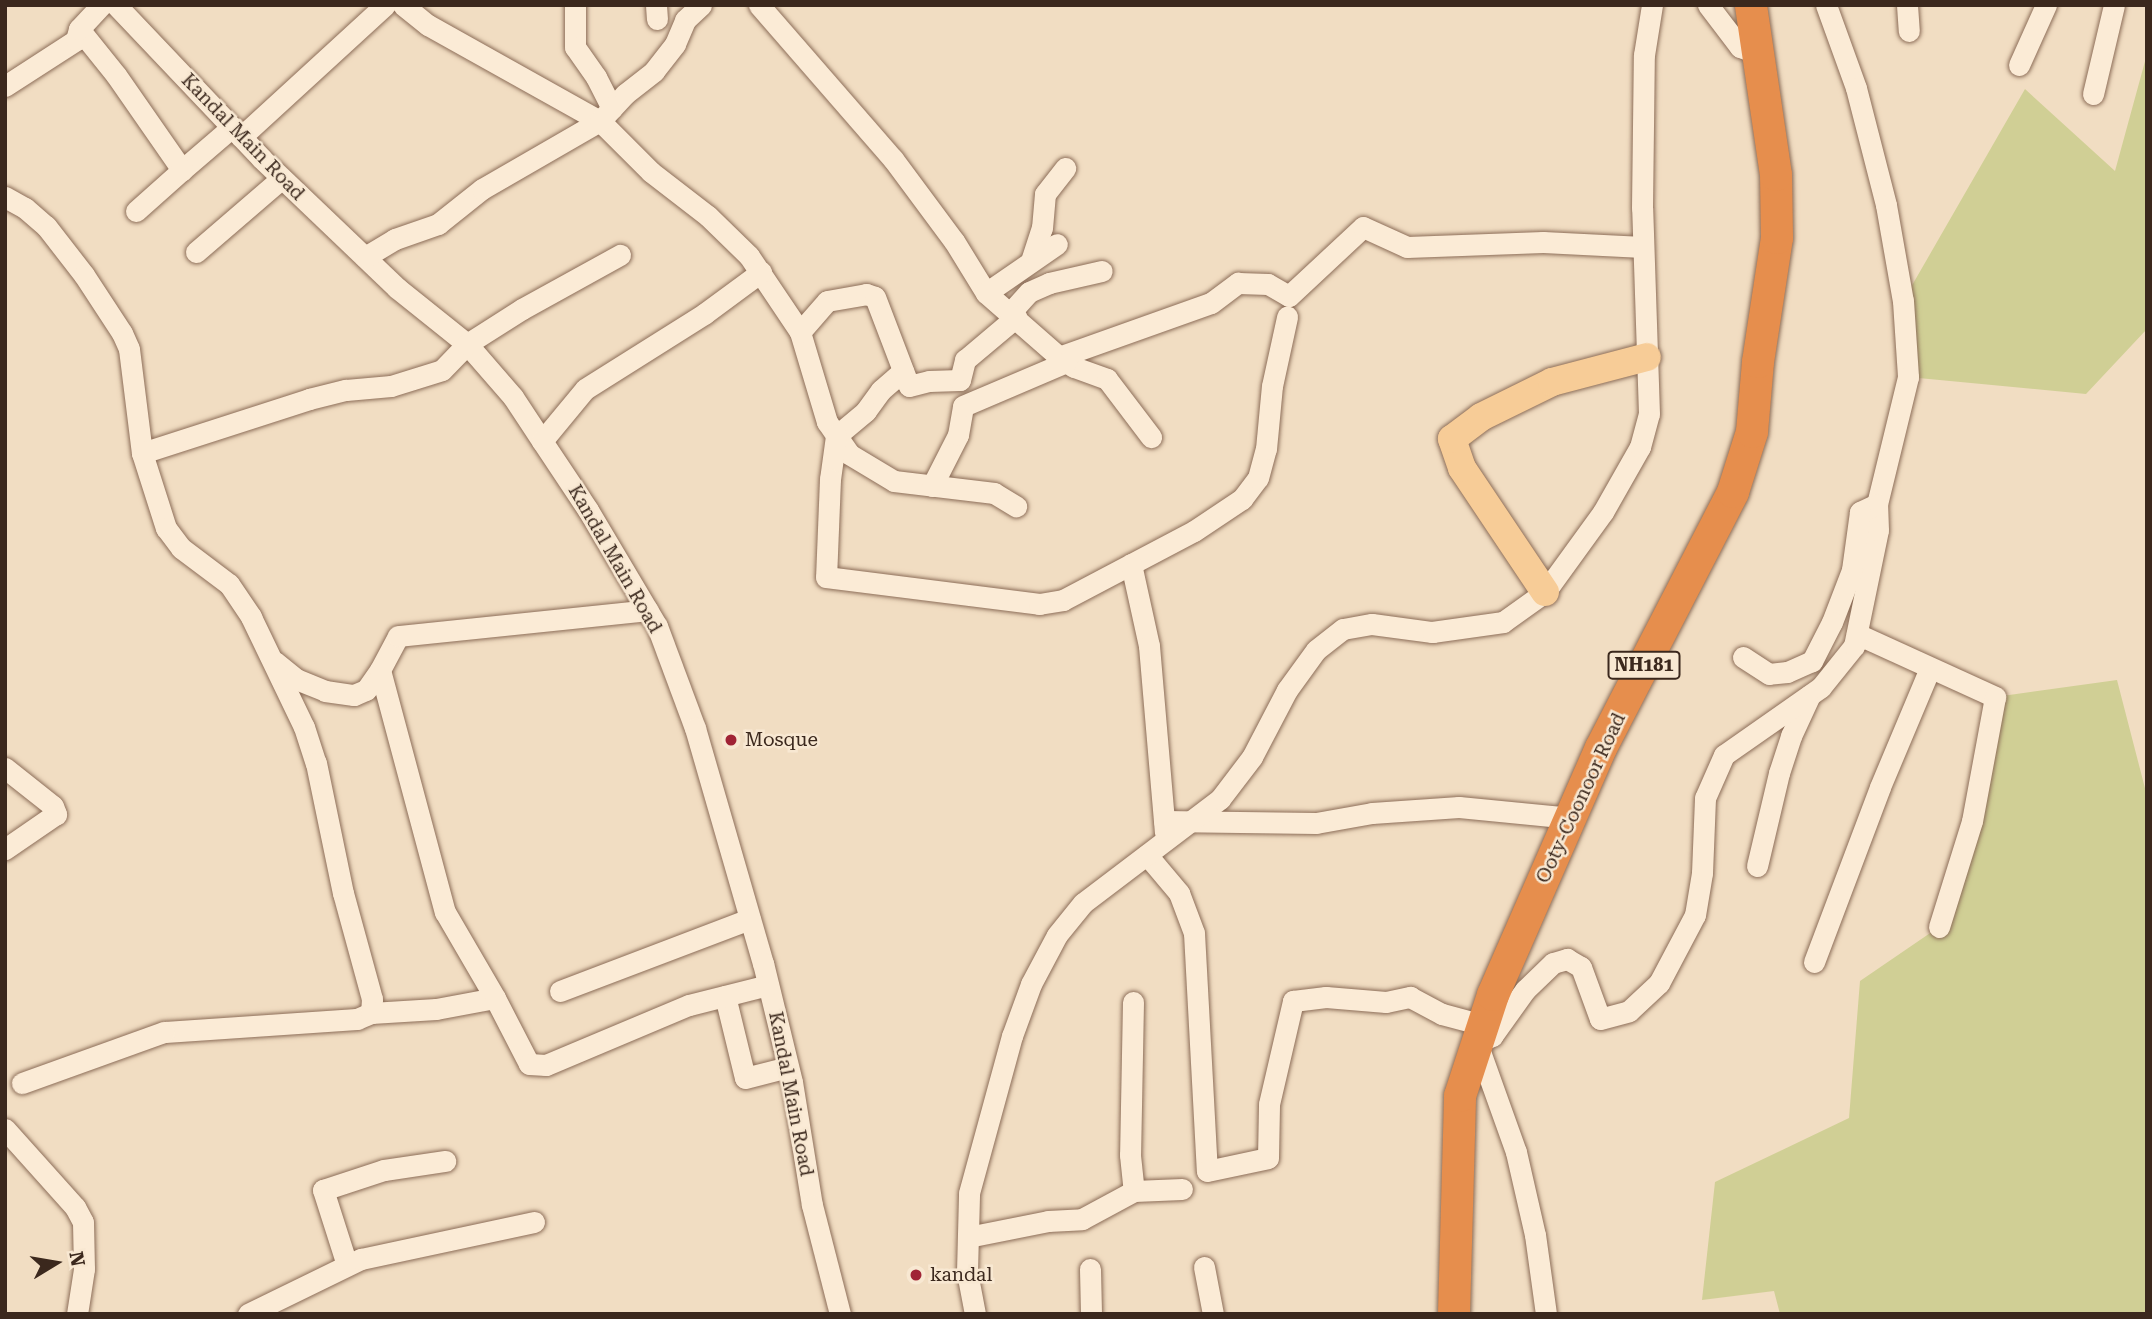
<!DOCTYPE html>
<style>
body{margin:0}
#map{position:relative;width:2152px;height:1319px;overflow:hidden;background:#f1ddc2;font-family:"Roboto Serif",serif}
div>[style]{position:absolute}
[style*='--x']{left:calc(var(--x)*1px);top:calc(var(--y)*1px);width:calc(var(--w)*1px);rotate:calc(var(--a)*1deg)}
.green>*{inset:0;background:#d0cf95}
.roads{filter:drop-shadow(0 0 2px #8c6d58) drop-shadow(0 0 2px #8c6d58)}
.minor>*{height:21px;margin:-10.5px;padding:0 10.5px;transform-origin:10.5px;border-radius:10.5px;background:#fbebd6}
.major>*{height:28px;margin:-14px;padding:0 14px;transform-origin:14px;border-radius:14px;background:#f7cc97}
.highway>*{height:32px;margin:-16px;padding:0 16px;transform-origin:16px;border-radius:16px;background:#e68e4d}
.dots>*{width:19px;height:19px;translate:-50% -50%;box-sizing:border-box;border:4px solid #f8e8d2;border-radius:50%}
span{translate:-50% -50%;white-space:nowrap;text-align:center;line-height:1.15;-webkit-text-stroke:5px #f8e8d2;paint-order:stroke}
.shield-label span{padding:2px 5px;background:#f8e8d2;border:2px solid;border-radius:5px;-webkit-text-stroke-width:0}
.shield-label{font-size:18px;color:#3b281d;font-weight:700}
.street-label{font-size:19px;color:#3b281d}
.poi-label{font-size:19px;color:#3b281d}
.left{translate:0 -50%;text-align:left}
.frame{position:absolute;inset:0;border:7px solid #3b281d;pointer-events:none}
.north{position:absolute;left:21px;top:1228px;width:70px;height:70px;-webkit-text-stroke:5px #f8e8d2;paint-order:stroke;rotate:79deg;font-size:19px;font-weight:700;line-height:28px;text-align:center;color:#3b281d}
.north::after{content:'';display:block;margin:auto;width:24px;height:32px;background:#3b281d;clip-path:polygon(50% 0,100% 100%,50% 72%,0 100%)}
</style>
<div id="map">
<div class="green">
<i style="clip-path:polygon(2147px 54px,2147px 329px,2086px 394px,1908px 377px,1903px 301px,2025px 89px,2115px 171px)"></i>
<i style="clip-path:polygon(2117px 680px,2147px 796px,2147px 1314px,1780px 1314px,1774px 1291px,1702px 1300px,1715px 1182px,1849px 1118px,1860px 981px,1939px 927px,1995px 697px)"></i>
</div>
<div class="roads">
<div class="minor">
<i style="--x:116;--y:5;--w:212;--a:46.5"></i>
<i style="--x:262;--y:159;--w:187;--a:43.7"></i>
<i style="--x:397;--y:288;--w:90;--a:38.7"></i>
<i style="--x:467;--y:344;--w:70;--a:49"></i>
<i style="--x:513;--y:397;--w:53;--a:56.6"></i>
<i style="--x:542;--y:441;--w:83;--a:56.3"></i>
<i style="--x:588;--y:510;--w:135;--a:59.3"></i>
<i style="--x:657;--y:626;--w:109;--a:69.6"></i>
<i style="--x:695;--y:728;--w:245;--a:73.9"></i>
<i style="--x:763;--y:963;--w:122;--a:76.3"></i>
<i style="--x:792;--y:1082;--w:125;--a:80.8"></i>
<i style="--x:812;--y:1205;--w:113;--a:75.6"></i>
<i style="--x:403;--y:5;--w:32;--a:39"></i>
<i style="--x:428;--y:25;--w:197;--a:29.2"></i>
<i style="--x:600;--y:121;--w:72;--a:45"></i>
<i style="--x:651;--y:172;--w:72;--a:37.7"></i>
<i style="--x:708;--y:216;--w:57;--a:44.3"></i>
<i style="--x:749;--y:256;--w:92;--a:56.1"></i>
<i style="--x:800;--y:332;--w:94;--a:73.3"></i>
<i style="--x:827;--y:422;--w:39;--a:55"></i>
<i style="--x:849;--y:454;--w:52;--a:31"></i>
<i style="--x:894;--y:481;--w:101;--a:6.8"></i>
<i style="--x:994;--y:493;--w:26;--a:31"></i>
<i style="--x:575;--y:5;--w:42;--a:90"></i>
<i style="--x:575;--y:47;--w:37;--a:55"></i>
<i style="--x:596;--y:77;--w:35;--a:63"></i>
<i style="--x:656;--y:5;--w:14;--a:86"></i>
<i style="--x:759;--y:5;--w:204;--a:49"></i>
<i style="--x:893;--y:159;--w:102;--a:53.4"></i>
<i style="--x:954;--y:241;--w:61;--a:58.4"></i>
<i style="--x:986;--y:293;--w:97;--a:41.2"></i>
<i style="--x:1059;--y:357;--w:18;--a:34"></i>
<i style="--x:1074;--y:367;--w:35;--a:20"></i>
<i style="--x:1107;--y:379;--w:73;--a:52.8"></i>
<i style="--x:1708;--y:5;--w:53;--a:52.7"></i>
<i style="--x:1740;--y:47;--w:20;--a:20"></i>
<i style="--x:1826;--y:5;--w:88;--a:70.1"></i>
<i style="--x:1856;--y:88;--w:121;--a:75.6"></i>
<i style="--x:1886;--y:205;--w:97;--a:80"></i>
<i style="--x:1903;--y:301;--w:76;--a:86.2"></i>
<i style="--x:1908;--y:377;--w:131;--a:103.7"></i>
<i style="--x:1907;--y:5;--w:26;--a:86"></i>
<i style="--x:79;--y:29;--w:59;--a:51.2"></i>
<i style="--x:116;--y:75;--w:116;--a:55.2"></i>
<i style="--x:182;--y:170;--w:66;--a:-40.7"></i>
<i style="--x:2019;--y:65;--w:66;--a:-65.8"></i>
<i style="--x:5;--y:86;--w:85;--a:-32.9"></i>
<i style="--x:76;--y:40;--w:11;--a:-75"></i>
<i style="--x:79;--y:29;--w:33;--a:-47"></i>
<i style="--x:2093;--y:94;--w:91;--a:-76.7"></i>
<i style="--x:241;--y:137;--w:195;--a:-42.5"></i>
<i style="--x:5;--y:197;--w:23;--a:29"></i>
<i style="--x:25;--y:208;--w:28;--a:41"></i>
<i style="--x:46;--y:226;--w:62;--a:52.2"></i>
<i style="--x:84;--y:275;--w:69;--a:56.8"></i>
<i style="--x:122;--y:333;--w:17;--a:66"></i>
<i style="--x:129;--y:349;--w:105;--a:82.9"></i>
<i style="--x:142;--y:453;--w:79;--a:72.3"></i>
<i style="--x:166;--y:528;--w:25;--a:53"></i>
<i style="--x:181;--y:548;--w:60;--a:36.9"></i>
<i style="--x:229;--y:584;--w:40;--a:56"></i>
<i style="--x:251;--y:617;--w:122;--a:64.3"></i>
<i style="--x:304;--y:727;--w:38;--a:72"></i>
<i style="--x:316;--y:763;--w:133;--a:78.3"></i>
<i style="--x:343;--y:893;--w:110;--a:74.7"></i>
<i style="--x:372;--y:999;--w:14;--a:94"></i>
<i style="--x:371;--y:1013;--w:15;--a:157"></i>
<i style="--x:357;--y:1019;--w:193;--a:176.1"></i>
<i style="--x:164;--y:1032;--w:151;--a:160.2"></i>
<i style="--x:136;--y:211;--w:62;--a:-41.7"></i>
<i style="--x:196;--y:252;--w:113;--a:-40.7"></i>
<i style="--x:365;--y:257;--w:35;--a:-31"></i>
<i style="--x:395;--y:239;--w:46;--a:-19.2"></i>
<i style="--x:438;--y:224;--w:56;--a:-38.5"></i>
<i style="--x:482;--y:189;--w:136;--a:-30"></i>
<i style="--x:600;--y:121;--w:37;--a:-47"></i>
<i style="--x:625;--y:94;--w:37;--a:-38"></i>
<i style="--x:654;--y:71;--w:34;--a:-52"></i>
<i style="--x:675;--y:44;--w:26;--a:-67"></i>
<i style="--x:685;--y:20;--w:22;--a:-43"></i>
<i style="--x:1031;--y:261;--w:35;--a:-72"></i>
<i style="--x:1042;--y:228;--w:34;--a:-85"></i>
<i style="--x:1045;--y:194;--w:33;--a:-52"></i>
<i style="--x:986;--y:293;--w:86;--a:-34.6"></i>
<i style="--x:1010;--y:313;--w:28;--a:-48"></i>
<i style="--x:1029;--y:292;--w:22;--a:-24"></i>
<i style="--x:1049;--y:283;--w:54;--a:-12.8"></i>
<i style="--x:800;--y:332;--w:41;--a:-48.9"></i>
<i style="--x:827;--y:301;--w:40;--a:-10"></i>
<i style="--x:866;--y:294;--w:9;--a:18"></i>
<i style="--x:875;--y:297;--w:95;--a:69.1"></i>
<i style="--x:909;--y:386;--w:21;--a:-14"></i>
<i style="--x:929;--y:381;--w:31;--a:-2"></i>
<i style="--x:960;--y:380;--w:21;--a:-76"></i>
<i style="--x:965;--y:360;--w:67;--a:-40.1"></i>
<i style="--x:1059;--y:357;--w:161;--a:-19.6"></i>
<i style="--x:1211;--y:303;--w:34;--a:-37"></i>
<i style="--x:1238;--y:283;--w:30;--a:2"></i>
<i style="--x:1268;--y:284;--w:24;--a:30"></i>
<i style="--x:1289;--y:296;--w:101;--a:-43"></i>
<i style="--x:1363;--y:227;--w:48;--a:24.4"></i>
<i style="--x:1407;--y:247;--w:136;--a:-2.1"></i>
<i style="--x:1543;--y:242;--w:100;--a:2.9"></i>
<i style="--x:903;--y:371;--w:29;--a:139"></i>
<i style="--x:881;--y:390;--w:26;--a:126"></i>
<i style="--x:866;--y:411;--w:39;--a:140"></i>
<i style="--x:836;--y:436;--w:43;--a:97.9"></i>
<i style="--x:830;--y:479;--w:98;--a:92.3"></i>
<i style="--x:826;--y:577;--w:215;--a:7.2"></i>
<i style="--x:1039;--y:604;--w:24;--a:-9"></i>
<i style="--x:1063;--y:600;--w:148;--a:-27.8"></i>
<i style="--x:1194;--y:531;--w:58;--a:-33.7"></i>
<i style="--x:1242;--y:499;--w:26;--a:-53"></i>
<i style="--x:1258;--y:478;--w:30;--a:-75"></i>
<i style="--x:1266;--y:449;--w:63;--a:-84.6"></i>
<i style="--x:1272;--y:386;--w:71;--a:-77.7"></i>
<i style="--x:542;--y:441;--w:67;--a:-50.4"></i>
<i style="--x:585;--y:389;--w:141;--a:-32.2"></i>
<i style="--x:704;--y:314;--w:71;--a:-36.4"></i>
<i style="--x:142;--y:453;--w:176;--a:-17.9"></i>
<i style="--x:309;--y:399;--w:38;--a:-14"></i>
<i style="--x:346;--y:390;--w:45;--a:-5.1"></i>
<i style="--x:391;--y:386;--w:53;--a:-17.4"></i>
<i style="--x:442;--y:370;--w:36;--a:-46"></i>
<i style="--x:467;--y:344;--w:65;--a:-32.5"></i>
<i style="--x:522;--y:309;--w:112;--a:-28.9"></i>
<i style="--x:932;--y:486;--w:57;--a:-63"></i>
<i style="--x:958;--y:435;--w:29;--a:-80"></i>
<i style="--x:963;--y:406;--w:112;--a:-23.1"></i>
<i style="--x:1131;--y:564;--w:84;--a:77.6"></i>
<i style="--x:1149;--y:646;--w:187;--a:85.1"></i>
<i style="--x:1857;--y:634;--w:152;--a:24.5"></i>
<i style="--x:1995;--y:697;--w:126;--a:100.5"></i>
<i style="--x:1972;--y:821;--w:111;--a:107.3"></i>
<i style="--x:275;--y:662;--w:27;--a:39"></i>
<i style="--x:296;--y:679;--w:31;--a:22"></i>
<i style="--x:325;--y:691;--w:29;--a:8"></i>
<i style="--x:354;--y:695;--w:13;--a:-23"></i>
<i style="--x:366;--y:690;--w:24;--a:-55"></i>
<i style="--x:380;--y:670;--w:38;--a:-62"></i>
<i style="--x:398;--y:636;--w:251;--a:-5.9"></i>
<i style="--x:380;--y:670;--w:251;--a:75"></i>
<i style="--x:445;--y:912;--w:99;--a:59.8"></i>
<i style="--x:5;--y:768;--w:61;--a:38.4"></i>
<i style="--x:53;--y:806;--w:9;--a:69"></i>
<i style="--x:56;--y:814;--w:62;--a:145.5"></i>
<i style="--x:1164;--y:821;--w:152;--a:0.8"></i>
<i style="--x:1316;--y:823;--w:57;--a:-10.1"></i>
<i style="--x:1372;--y:813;--w:87;--a:-3.9"></i>
<i style="--x:1459;--y:807;--w:113;--a:5.6"></i>
<i style="--x:1147;--y:855;--w:50;--a:49.9"></i>
<i style="--x:1179;--y:893;--w:43;--a:69.4"></i>
<i style="--x:1194;--y:933;--w:238;--a:86.9"></i>
<i style="--x:1207;--y:1171;--w:62;--a:-12"></i>
<i style="--x:1268;--y:1158;--w:54;--a:-88.9"></i>
<i style="--x:1269;--y:1104;--w:106;--a:-76.9"></i>
<i style="--x:1293;--y:1001;--w:33;--a:-7"></i>
<i style="--x:1326;--y:997;--w:60;--a:4.8"></i>
<i style="--x:1386;--y:1002;--w:25;--a:-12"></i>
<i style="--x:1410;--y:997;--w:36;--a:28"></i>
<i style="--x:1442;--y:1014;--w:42;--a:15"></i>
<i style="--x:1757;--y:866;--w:96;--a:-76.7"></i>
<i style="--x:1779;--y:773;--w:39;--a:-72"></i>
<i style="--x:1791;--y:736;--w:45;--a:-65.1"></i>
<i style="--x:1814;--y:962;--w:187;--a:-69.3"></i>
<i style="--x:1880;--y:787;--w:129;--a:-67.2"></i>
<i style="--x:560;--y:991;--w:203;--a:-20.8"></i>
<i style="--x:725;--y:996;--w:84;--a:76.3"></i>
<i style="--x:745;--y:1078;--w:44;--a:-14.3"></i>
<i style="--x:1133;--y:1002;--w:153;--a:91.1"></i>
<i style="--x:1130;--y:1155;--w:36;--a:84"></i>
<i style="--x:371;--y:1013;--w:65;--a:-3.5"></i>
<i style="--x:436;--y:1009;--w:60;--a:-10.6"></i>
<i style="--x:495;--y:998;--w:74;--a:62.7"></i>
<i style="--x:529;--y:1064;--w:17;--a:3"></i>
<i style="--x:546;--y:1065;--w:155;--a:-22.8"></i>
<i style="--x:689;--y:1005;--w:81;--a:-14.2"></i>
<i style="--x:5;--y:1129;--w:105;--a:48.1"></i>
<i style="--x:75;--y:1207;--w:17;--a:62"></i>
<i style="--x:83;--y:1222;--w:47;--a:88.8"></i>
<i style="--x:84;--y:1269;--w:46;--a:98.8"></i>
<i style="--x:968;--y:1237;--w:82;--a:-11.3"></i>
<i style="--x:1048;--y:1221;--w:34;--a:-3"></i>
<i style="--x:1082;--y:1219;--w:59;--a:-28.3"></i>
<i style="--x:1134;--y:1191;--w:48;--a:-2.4"></i>
<i style="--x:347;--y:1265;--w:79;--a:-107.7"></i>
<i style="--x:323;--y:1190;--w:64;--a:-18.2"></i>
<i style="--x:384;--y:1170;--w:62;--a:-8.4"></i>
<i style="--x:1204;--y:1267;--w:48;--a:79.2"></i>
<i style="--x:1090;--y:1269;--w:45;--a:88.7"></i>
<i style="--x:248;--y:1314;--w:126;--a:-26"></i>
<i style="--x:361;--y:1259;--w:177;--a:-12.1"></i>
<i style="--x:975;--y:1314;--w:43;--a:-100.8"></i>
<i style="--x:967;--y:1272;--w:79;--a:-88.5"></i>
<i style="--x:969;--y:1193;--w:163;--a:-74.7"></i>
<i style="--x:1012;--y:1036;--w:55;--a:-69.9"></i>
<i style="--x:1031;--y:984;--w:55;--a:-62"></i>
<i style="--x:1057;--y:935;--w:41;--a:-50.9"></i>
<i style="--x:1083;--y:903;--w:172;--a:-37.2"></i>
<i style="--x:1220;--y:799;--w:53;--a:-52.7"></i>
<i style="--x:1252;--y:757;--w:76;--a:-62.4"></i>
<i style="--x:1287;--y:690;--w:49;--a:-54.1"></i>
<i style="--x:1316;--y:650;--w:34;--a:-38"></i>
<i style="--x:1343;--y:629;--w:29;--a:-10"></i>
<i style="--x:1372;--y:624;--w:61;--a:7.6"></i>
<i style="--x:1432;--y:632;--w:72;--a:-8"></i>
<i style="--x:1503;--y:622;--w:52;--a:-35.5"></i>
<i style="--x:1545;--y:592;--w:99;--a:-54.1"></i>
<i style="--x:1603;--y:512;--w:75;--a:-60.4"></i>
<i style="--x:1640;--y:447;--w:34;--a:-75"></i>
<i style="--x:1649;--y:414;--w:206;--a:-91.9"></i>
<i style="--x:1642;--y:208;--w:153;--a:-89.3"></i>
<i style="--x:1644;--y:55;--w:51;--a:-80.9"></i>
<i style="--x:1546;--y:1314;--w:80;--a:-97.9"></i>
<i style="--x:1535;--y:1235;--w:85;--a:-102.9"></i>
<i style="--x:1516;--y:1152;--w:116;--a:-109.7"></i>
<i style="--x:1477;--y:1043;--w:17;--a:-25"></i>
<i style="--x:1492;--y:1036;--w:57;--a:-54.3"></i>
<i style="--x:1525;--y:990;--w:39;--a:-44"></i>
<i style="--x:1553;--y:963;--w:15;--a:-16"></i>
<i style="--x:1567;--y:959;--w:16;--a:30"></i>
<i style="--x:1581;--y:967;--w:55;--a:69.9"></i>
<i style="--x:1600;--y:1019;--w:30;--a:-15"></i>
<i style="--x:1629;--y:1011;--w:41;--a:-43"></i>
<i style="--x:1659;--y:983;--w:77;--a:-62.1"></i>
<i style="--x:1695;--y:915;--w:43;--a:-80.5"></i>
<i style="--x:1702;--y:873;--w:75;--a:-87.7"></i>
<i style="--x:1705;--y:798;--w:47;--a:-66.2"></i>
<i style="--x:1724;--y:755;--w:118;--a:-35"></i>
<i style="--x:1821;--y:687;--w:53;--a:-51.2"></i>
<i style="--x:1854;--y:646;--w:118;--a:-78.3"></i>
<i style="--x:1878;--y:530;--w:26;--a:-92"></i>
<i style="--x:1877;--y:504;--w:19;--a:155"></i>
<i style="--x:1860;--y:512;--w:59;--a:97.9"></i>
<i style="--x:1852;--y:570;--w:56;--a:111"></i>
<i style="--x:1832;--y:622;--w:44;--a:117.1"></i>
<i style="--x:1812;--y:661;--w:27;--a:156"></i>
<i style="--x:1787;--y:672;--w:18;--a:174"></i>
<i style="--x:1769;--y:674;--w:31;--a:-147"></i>
</div>
<div class="major">
<i style="--x:1545;--y:592;--w:149;--a:-123.8"></i>
<i style="--x:1462;--y:468;--w:31;--a:-109"></i>
<i style="--x:1452;--y:439;--w:36;--a:-37"></i>
<i style="--x:1481;--y:417;--w:79;--a:-26.2"></i>
<i style="--x:1552;--y:382;--w:98;--a:-14.7"></i>
</div>
<div class="highway">
<i style="--x:1454;--y:1314;--w:218;--a:-88.4"></i>
<i style="--x:1460;--y:1096;--w:106;--a:-71.9"></i>
<i style="--x:1493;--y:995;--w:270;--a:-66.4"></i>
<i style="--x:1601;--y:748;--w:288;--a:-62.7"></i>
<i style="--x:1733;--y:492;--w:63;--a:-72.4"></i>
<i style="--x:1752;--y:432;--w:70;--a:-85.1"></i>
<i style="--x:1758;--y:362;--w:125;--a:-81.3"></i>
<i style="--x:1777;--y:238;--w:63;--a:-90.9"></i>
<i style="--x:1776;--y:175;--w:172;--a:-98.4"></i>
</div>
</div>
<div class="dots">
<i style="left:731px;top:740px;background:#a02335"></i>
<i style="left:916px;top:1275px;background:#a02335"></i>
</div>
<div class="shield-label">
<span style="left:1644px;top:665px">NH181</span>
</div>
<div class="street-label">
<span style="left:243px;top:137px;rotate:46deg">Kandal Main Road</span>
<span style="left:615px;top:559px;rotate:60deg">Kandal Main Road</span>
<span style="left:1581px;top:798px;rotate:-65deg">Ooty-Coonoor Road</span>
<span style="left:791px;top:1094px;rotate:79deg">Kandal Main Road</span>
</div>
<div class="poi-label">
<span class="left" style="left:745px;top:740px">Mosque</span>
<span class="left" style="left:930px;top:1275px">kandal</span>
</div>
<div class="frame"></div>
<div class="north">N</div>
</div>
